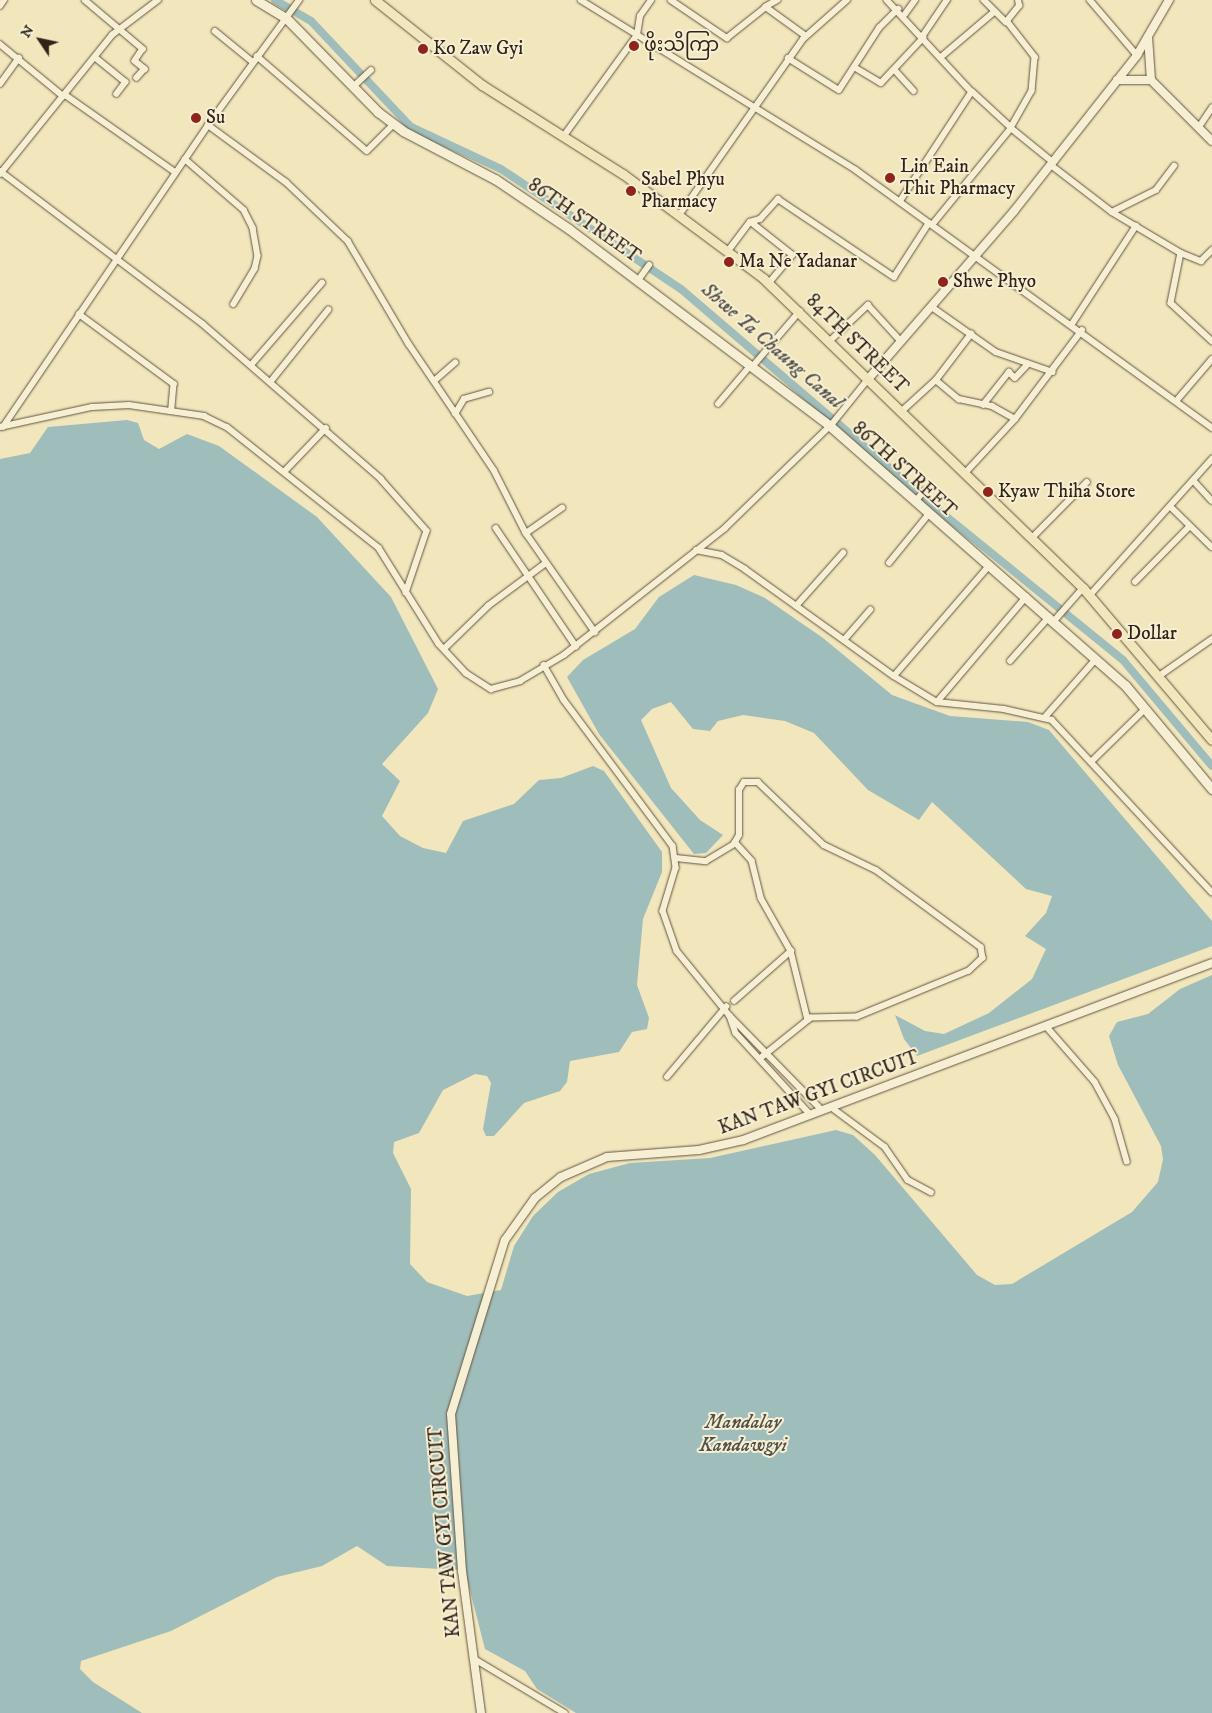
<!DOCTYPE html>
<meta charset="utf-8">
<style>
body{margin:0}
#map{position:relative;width:1212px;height:1713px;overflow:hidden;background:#f2e6bc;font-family:"IM FELL DW Pica","Noto Sans Myanmar",serif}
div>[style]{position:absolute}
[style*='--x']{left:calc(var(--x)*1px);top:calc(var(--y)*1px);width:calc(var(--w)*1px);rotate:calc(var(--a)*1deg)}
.water>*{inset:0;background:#9fbdba}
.canal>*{height:8px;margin:-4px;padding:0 4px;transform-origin:4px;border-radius:4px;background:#9fbdba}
.roads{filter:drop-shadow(0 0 1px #615441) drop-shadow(0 0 1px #615441)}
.minor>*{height:5.5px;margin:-2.75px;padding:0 2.75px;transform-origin:2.75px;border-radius:2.75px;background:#f7efd3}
.tertiary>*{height:8px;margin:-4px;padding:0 4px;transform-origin:4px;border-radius:4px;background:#f7efd3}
.secondary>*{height:9px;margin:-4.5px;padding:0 4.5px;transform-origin:4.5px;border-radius:4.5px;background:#f7efd3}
.primary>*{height:9px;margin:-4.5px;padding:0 4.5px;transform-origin:4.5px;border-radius:4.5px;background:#f2e6bc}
.dots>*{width:14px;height:14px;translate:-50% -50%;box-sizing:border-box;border:2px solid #f7efd3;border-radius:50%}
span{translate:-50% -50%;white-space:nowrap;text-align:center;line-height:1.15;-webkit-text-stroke:4px #f7efd3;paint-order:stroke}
.poi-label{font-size:19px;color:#312318}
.left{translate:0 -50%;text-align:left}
.street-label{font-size:19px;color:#312318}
.water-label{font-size:20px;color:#525149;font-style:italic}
.north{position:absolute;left:15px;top:15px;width:50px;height:50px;-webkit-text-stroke:4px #f7efd3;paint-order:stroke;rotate:304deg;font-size:14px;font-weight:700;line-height:20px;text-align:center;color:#312318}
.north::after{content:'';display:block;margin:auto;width:18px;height:22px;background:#312318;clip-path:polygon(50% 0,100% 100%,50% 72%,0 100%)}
</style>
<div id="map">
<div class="water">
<i style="clip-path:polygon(127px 420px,138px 423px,144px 440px,159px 449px,187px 434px,219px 446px,317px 517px,391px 597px,438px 689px,428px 713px,382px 764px,400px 781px,382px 816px,400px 836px,423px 848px,446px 853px,463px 821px,514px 804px,539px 780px,561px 778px,593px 766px,604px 771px,662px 852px,662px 872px,643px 919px,637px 985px,649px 1018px,647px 1029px,632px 1032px,619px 1052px,570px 1061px,567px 1082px,560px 1091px,524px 1103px,494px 1136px,486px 1136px,483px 1129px,491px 1083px,487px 1076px,475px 1074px,443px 1090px,419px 1133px,394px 1142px,393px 1153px,411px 1189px,410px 1264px,427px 1282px,467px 1296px,501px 1290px,514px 1246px,533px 1216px,558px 1192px,589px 1174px,630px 1163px,710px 1158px,836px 1130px,853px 1135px,875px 1155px,977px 1275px,995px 1285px,1012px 1284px,1132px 1212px,1158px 1182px,1163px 1159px,1161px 1146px,1118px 1065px,1109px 1036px,1117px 1022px,1148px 1014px,1180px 989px,1212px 975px,1212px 1713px,576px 1713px,537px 1689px,525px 1671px,485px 1649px,466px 1575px,459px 1570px,387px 1566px,357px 1546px,322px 1566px,277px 1577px,171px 1631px,81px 1661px,80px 1669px,93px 1682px,142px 1713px,0 1713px,0 459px,30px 453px,48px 427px)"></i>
<i style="clip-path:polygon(694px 575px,736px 585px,765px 598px,823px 638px,892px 695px,950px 716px,1028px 722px,1049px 730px,1212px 921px,1212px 946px,917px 1056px,904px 1039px,895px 1015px,925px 1031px,944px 1034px,989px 1013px,1032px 979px,1046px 949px,1025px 936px,1046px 913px,1052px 896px,1026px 889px,932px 802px,919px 820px,868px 790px,814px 733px,785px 721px,743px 715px,718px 721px,710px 731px,693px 729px,671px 702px,652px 709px,641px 720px,671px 788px,700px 820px,723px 835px,706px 853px,694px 854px,599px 734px,567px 677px,583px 660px,635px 629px,659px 597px)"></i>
</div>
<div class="canal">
<i style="--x:275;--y:0;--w:42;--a:30.3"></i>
<i style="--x:311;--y:21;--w:146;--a:46.7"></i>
<i style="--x:411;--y:127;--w:99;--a:25"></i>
<i style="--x:501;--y:169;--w:216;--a:33.7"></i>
<i style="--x:681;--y:289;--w:350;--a:40.6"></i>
<i style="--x:947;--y:517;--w:227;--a:39.1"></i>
<i style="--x:1123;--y:660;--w:138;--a:50"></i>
</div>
<div class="roads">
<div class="minor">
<i style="--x:85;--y:0;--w:76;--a:40.2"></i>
<i style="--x:143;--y:49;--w:14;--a:124"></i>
<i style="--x:135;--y:61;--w:13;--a:39"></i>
<i style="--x:145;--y:69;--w:12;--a:132"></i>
<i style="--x:581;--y:0;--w:323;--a:31.7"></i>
<i style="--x:856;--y:170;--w:440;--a:35.9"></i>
<i style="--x:671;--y:0;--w:68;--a:34.2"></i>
<i style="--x:727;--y:38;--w:50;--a:-38.5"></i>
<i style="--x:778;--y:0;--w:14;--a:150"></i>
<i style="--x:766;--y:7;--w:49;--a:35.9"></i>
<i style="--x:887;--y:0;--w:125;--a:47.3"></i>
<i style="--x:972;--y:92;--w:131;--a:123.2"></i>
<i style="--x:984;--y:0;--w:31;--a:45"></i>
<i style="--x:1006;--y:22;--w:21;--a:-51"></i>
<i style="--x:1019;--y:6;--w:6;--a:-99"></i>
<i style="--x:1090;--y:0;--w:72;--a:49.5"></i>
<i style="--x:0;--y:6;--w:7;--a:-56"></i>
<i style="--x:905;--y:14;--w:17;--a:-54"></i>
<i style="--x:1007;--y:21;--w:46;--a:52.1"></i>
<i style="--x:1035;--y:57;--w:34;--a:95"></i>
<i style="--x:1032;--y:91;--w:43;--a:119.6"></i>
<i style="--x:1011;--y:128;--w:54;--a:39"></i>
<i style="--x:215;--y:31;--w:49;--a:39.2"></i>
<i style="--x:922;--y:37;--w:45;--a:-56"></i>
<i style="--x:0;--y:44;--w:82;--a:39.5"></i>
<i style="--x:257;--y:56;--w:145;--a:40.8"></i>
<i style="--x:367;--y:151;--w:38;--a:-45"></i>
<i style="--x:941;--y:57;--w:70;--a:-40.3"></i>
<i style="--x:96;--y:58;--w:38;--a:39"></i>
<i style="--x:126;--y:82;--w:15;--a:127"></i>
<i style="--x:788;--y:58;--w:60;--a:32.1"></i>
<i style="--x:839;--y:90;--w:74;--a:-57.2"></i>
<i style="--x:879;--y:28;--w:27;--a:-45"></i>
<i style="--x:856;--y:68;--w:29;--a:31"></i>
<i style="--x:881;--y:83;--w:62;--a:-47"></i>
<i style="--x:895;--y:70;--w:28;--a:48"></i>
<i style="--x:0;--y:84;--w:32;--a:-54"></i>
<i style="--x:354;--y:86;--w:23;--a:-43"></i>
<i style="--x:67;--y:96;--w:132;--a:35.1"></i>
<i style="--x:208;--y:125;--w:97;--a:36.2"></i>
<i style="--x:286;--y:182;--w:86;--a:43.6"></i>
<i style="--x:348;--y:241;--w:120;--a:59.4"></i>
<i style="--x:409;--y:344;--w:152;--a:56"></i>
<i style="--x:494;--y:470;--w:71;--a:63.1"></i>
<i style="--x:526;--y:533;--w:121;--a:55.1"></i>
<i style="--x:1199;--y:127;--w:23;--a:-56"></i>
<i style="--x:563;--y:137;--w:126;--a:-54"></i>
<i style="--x:637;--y:35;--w:19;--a:-81"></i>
<i style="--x:640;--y:16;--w:19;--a:-55"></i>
<i style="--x:185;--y:159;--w:78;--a:40.8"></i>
<i style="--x:244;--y:210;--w:20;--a:63"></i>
<i style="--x:253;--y:228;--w:28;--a:80"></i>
<i style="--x:258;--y:256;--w:13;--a:103"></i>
<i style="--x:255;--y:269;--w:41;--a:121"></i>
<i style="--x:1051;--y:165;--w:77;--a:37.6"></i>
<i style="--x:1112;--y:212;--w:80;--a:30.7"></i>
<i style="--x:1181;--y:253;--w:51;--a:101.3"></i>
<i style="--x:1171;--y:303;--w:56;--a:42.8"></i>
<i style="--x:0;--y:171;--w:254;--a:37"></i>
<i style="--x:203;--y:324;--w:236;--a:41"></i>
<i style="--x:381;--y:479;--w:69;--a:48.5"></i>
<i style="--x:427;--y:531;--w:65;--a:108.7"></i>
<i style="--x:0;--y:174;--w:179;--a:-51.1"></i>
<i style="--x:112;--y:35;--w:58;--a:-37.3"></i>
<i style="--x:1112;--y:212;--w:49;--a:-26.6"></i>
<i style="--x:1156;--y:190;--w:30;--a:-53"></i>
<i style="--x:680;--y:214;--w:214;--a:-54.9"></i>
<i style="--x:803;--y:39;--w:59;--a:-41.6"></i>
<i style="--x:751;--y:222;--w:53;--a:38.2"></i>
<i style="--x:793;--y:255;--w:38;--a:130"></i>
<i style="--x:932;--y:225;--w:125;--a:-50.8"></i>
<i style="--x:1011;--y:128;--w:53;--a:-137.3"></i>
<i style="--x:728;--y:251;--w:36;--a:-53"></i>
<i style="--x:750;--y:222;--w:10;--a:-17"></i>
<i style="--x:760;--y:219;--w:27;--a:-48"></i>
<i style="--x:778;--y:199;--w:140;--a:33.9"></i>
<i style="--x:894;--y:277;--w:64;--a:-57.1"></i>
<i style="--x:1181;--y:253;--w:22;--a:22"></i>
<i style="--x:1201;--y:261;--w:16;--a:-45"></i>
<i style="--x:639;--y:279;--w:17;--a:-54"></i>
<i style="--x:932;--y:307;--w:78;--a:35.1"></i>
<i style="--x:996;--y:352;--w:60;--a:19.3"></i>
<i style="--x:79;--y:314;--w:118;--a:36.4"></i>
<i style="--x:174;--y:384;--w:25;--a:95"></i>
<i style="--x:1072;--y:324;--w:117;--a:-56.9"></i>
<i style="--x:831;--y:340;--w:51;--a:-43.4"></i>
<i style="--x:868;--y:305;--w:47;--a:47.6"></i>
<i style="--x:252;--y:364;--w:107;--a:-49.2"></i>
<i style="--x:753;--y:366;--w:72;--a:-49.5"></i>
<i style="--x:272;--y:380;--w:90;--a:-51.3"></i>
<i style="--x:936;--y:380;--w:30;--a:40"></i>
<i style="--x:959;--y:399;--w:34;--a:12"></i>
<i style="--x:992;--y:406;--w:26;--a:29"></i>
<i style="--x:1015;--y:419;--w:111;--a:-53"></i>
<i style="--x:434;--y:381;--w:28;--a:-41"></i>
<i style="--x:1178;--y:399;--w:52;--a:-49.6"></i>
<i style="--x:718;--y:404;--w:51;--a:-49.8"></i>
<i style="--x:983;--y:405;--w:42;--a:-51.8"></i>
<i style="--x:1009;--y:372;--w:8;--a:45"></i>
<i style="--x:1015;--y:378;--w:19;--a:-47"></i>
<i style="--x:903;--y:410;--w:45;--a:-42.3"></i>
<i style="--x:936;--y:380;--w:58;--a:-52.7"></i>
<i style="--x:455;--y:414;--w:17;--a:-59"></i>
<i style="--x:464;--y:399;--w:26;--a:-16"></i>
<i style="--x:0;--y:427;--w:94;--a:-12.3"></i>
<i style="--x:92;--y:407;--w:37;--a:-3"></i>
<i style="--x:129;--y:405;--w:76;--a:8.3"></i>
<i style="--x:204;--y:416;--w:25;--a:26"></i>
<i style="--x:227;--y:427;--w:194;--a:38.5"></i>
<i style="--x:379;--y:548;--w:113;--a:58"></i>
<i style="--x:439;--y:644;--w:40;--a:47"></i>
<i style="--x:466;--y:673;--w:30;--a:33"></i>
<i style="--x:491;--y:689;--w:30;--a:-15"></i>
<i style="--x:520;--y:681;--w:51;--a:-30.6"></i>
<i style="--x:564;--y:655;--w:204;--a:-38.2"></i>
<i style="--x:724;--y:529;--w:151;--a:-44.2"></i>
<i style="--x:832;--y:424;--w:59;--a:-51.2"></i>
<i style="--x:3;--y:427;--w:365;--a:-55.8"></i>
<i style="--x:208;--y:125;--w:155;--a:-53.9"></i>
<i style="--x:285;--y:471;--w:59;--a:-46.4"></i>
<i style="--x:966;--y:472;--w:72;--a:-47.2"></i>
<i style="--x:1195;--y:482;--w:25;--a:48"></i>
<i style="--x:915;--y:502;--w:14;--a:-51"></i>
<i style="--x:1171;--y:507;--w:57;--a:44.3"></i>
<i style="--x:496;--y:528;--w:143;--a:55.9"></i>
<i style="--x:526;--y:533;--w:44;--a:-34.8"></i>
<i style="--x:1032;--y:538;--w:78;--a:-45.5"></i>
<i style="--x:696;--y:550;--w:26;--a:11"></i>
<i style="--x:722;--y:555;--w:27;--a:31"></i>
<i style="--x:745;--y:569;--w:183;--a:35.7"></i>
<i style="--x:894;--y:676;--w:50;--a:31.2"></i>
<i style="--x:937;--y:702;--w:67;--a:6"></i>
<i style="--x:1004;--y:709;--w:49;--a:12.9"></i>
<i style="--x:1052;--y:720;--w:235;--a:47.1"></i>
<i style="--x:889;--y:563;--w:63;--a:-50.8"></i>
<i style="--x:1135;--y:582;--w:78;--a:-45.5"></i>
<i style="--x:1090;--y:595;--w:183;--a:-48.1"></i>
<i style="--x:796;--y:606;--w:71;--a:-48.4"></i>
<i style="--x:1054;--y:621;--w:44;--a:-48.7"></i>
<i style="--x:844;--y:640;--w:40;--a:-49"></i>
<i style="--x:444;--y:649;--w:62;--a:-44.3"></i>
<i style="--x:488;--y:606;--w:72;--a:-36.6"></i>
<i style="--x:1010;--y:661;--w:59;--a:-48.4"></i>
<i style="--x:544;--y:665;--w:40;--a:60.3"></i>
<i style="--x:564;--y:700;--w:182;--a:53.3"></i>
<i style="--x:673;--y:846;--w:22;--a:82"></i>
<i style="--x:676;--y:868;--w:45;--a:106.8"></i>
<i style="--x:663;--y:911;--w:42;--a:70.7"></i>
<i style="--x:677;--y:951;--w:84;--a:50.8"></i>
<i style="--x:730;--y:1016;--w:132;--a:45.6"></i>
<i style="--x:894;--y:676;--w:145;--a:-49.2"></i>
<i style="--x:1159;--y:676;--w:65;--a:-34.9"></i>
<i style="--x:937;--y:702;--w:138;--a:-49.7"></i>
<i style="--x:1045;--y:717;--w:77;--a:-48.7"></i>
<i style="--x:1093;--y:760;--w:73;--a:-44.4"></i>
<i style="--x:735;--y:842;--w:25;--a:48"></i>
<i style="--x:752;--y:861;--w:38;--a:76"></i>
<i style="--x:761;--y:898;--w:61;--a:60.5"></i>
<i style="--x:791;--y:951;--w:71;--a:76.2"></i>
<i style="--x:676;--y:858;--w:30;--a:6"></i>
<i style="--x:706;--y:861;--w:33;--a:-31"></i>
<i style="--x:734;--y:844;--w:10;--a:-61"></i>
<i style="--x:739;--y:835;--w:45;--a:-90"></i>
<i style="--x:739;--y:790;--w:9;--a:-58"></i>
<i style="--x:744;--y:782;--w:14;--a:0"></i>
<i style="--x:758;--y:782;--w:91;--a:43.7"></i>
<i style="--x:824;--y:845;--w:58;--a:25.7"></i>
<i style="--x:876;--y:870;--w:130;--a:36.3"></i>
<i style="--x:981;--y:947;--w:11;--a:80"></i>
<i style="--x:983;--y:958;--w:19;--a:137"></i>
<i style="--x:969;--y:971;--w:121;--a:157.7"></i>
<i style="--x:857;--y:1017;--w:46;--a:178.8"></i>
<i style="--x:811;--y:1018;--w:65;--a:141.2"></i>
<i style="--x:734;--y:1001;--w:76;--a:-41.3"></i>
<i style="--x:730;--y:1016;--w:18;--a:71"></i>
<i style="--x:736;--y:1033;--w:111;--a:47.6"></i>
<i style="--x:1047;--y:1027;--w:73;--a:48.9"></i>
<i style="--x:1095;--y:1082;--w:42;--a:61.6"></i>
<i style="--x:1115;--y:1119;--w:44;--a:74.1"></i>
<i style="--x:667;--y:1077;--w:92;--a:-49.9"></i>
<i style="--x:831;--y:1107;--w:67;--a:36.5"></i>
<i style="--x:885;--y:1147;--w:40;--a:55.1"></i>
<i style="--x:908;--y:1180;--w:26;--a:28"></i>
<i style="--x:473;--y:1658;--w:107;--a:30.9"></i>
</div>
<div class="tertiary">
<i style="--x:1148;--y:37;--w:43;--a:86"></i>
<i style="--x:1117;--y:80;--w:34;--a:0"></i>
<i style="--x:1151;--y:80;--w:86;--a:45"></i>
<i style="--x:869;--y:378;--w:221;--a:-49"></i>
<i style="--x:1014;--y:211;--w:199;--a:-51.7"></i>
<i style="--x:1137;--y:55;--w:64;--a:-59.8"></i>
<i style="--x:481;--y:1713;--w:143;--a:-97.6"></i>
<i style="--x:462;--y:1571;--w:157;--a:-94"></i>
<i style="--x:451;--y:1414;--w:182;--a:-72.8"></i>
<i style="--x:505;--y:1240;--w:52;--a:-54.5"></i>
<i style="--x:535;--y:1198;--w:33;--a:-39"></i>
<i style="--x:561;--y:1177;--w:50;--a:-23.5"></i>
<i style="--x:607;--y:1157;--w:92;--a:-4.4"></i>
<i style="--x:699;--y:1150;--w:45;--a:-12.8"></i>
<i style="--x:743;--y:1140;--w:501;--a:-20.68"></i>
</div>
<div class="secondary">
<i style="--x:256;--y:0;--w:35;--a:31"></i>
<i style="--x:286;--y:18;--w:132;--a:45.6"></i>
<i style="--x:378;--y:112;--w:31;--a:37"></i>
<i style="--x:403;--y:131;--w:104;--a:27.6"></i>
<i style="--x:495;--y:179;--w:89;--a:34"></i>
<i style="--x:569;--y:229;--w:327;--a:37"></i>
<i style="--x:830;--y:426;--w:393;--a:41.3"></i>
<i style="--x:1125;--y:685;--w:136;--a:50.1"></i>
</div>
<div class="primary">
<i style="--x:375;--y:0;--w:137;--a:38.5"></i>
<i style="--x:482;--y:85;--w:167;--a:32.3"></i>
<i style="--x:623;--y:174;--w:174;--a:36.6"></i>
<i style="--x:763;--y:278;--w:446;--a:44.1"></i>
<i style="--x:1083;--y:588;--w:199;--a:49.7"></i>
</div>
</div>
<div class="dots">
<i style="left:634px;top:46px;background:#8f2418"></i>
<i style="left:423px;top:49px;background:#8f2418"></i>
<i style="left:196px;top:118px;background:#8f2418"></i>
<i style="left:890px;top:178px;background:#8f2418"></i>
<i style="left:631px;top:191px;background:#8f2418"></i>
<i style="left:729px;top:262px;background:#8f2418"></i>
<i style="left:943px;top:282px;background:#8f2418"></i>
<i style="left:988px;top:492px;background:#8f2418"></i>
<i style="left:1117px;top:634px;background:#8f2418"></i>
</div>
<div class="poi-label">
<span class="left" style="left:644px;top:46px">ဖိုးသိကြာ</span>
<span class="left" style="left:433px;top:49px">Ko Zaw Gyi</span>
<span class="left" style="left:206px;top:118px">Su</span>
<span class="left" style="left:900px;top:178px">Lin Eain<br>Thit Pharmacy</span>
<span class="left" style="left:641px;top:191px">Sabel Phyu<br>Pharmacy</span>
<span class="left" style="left:739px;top:262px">Ma Ne Yadanar</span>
<span class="left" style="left:953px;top:282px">Shwe Phyo</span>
<span class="left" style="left:998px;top:492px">Kyaw Thiha Store</span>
<span class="left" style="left:1127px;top:634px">Dollar</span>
</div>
<div class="street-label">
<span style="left:584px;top:221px;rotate:35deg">86TH STREET</span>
<span style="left:857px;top:344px;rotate:44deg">84TH STREET</span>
<span style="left:904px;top:470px;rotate:42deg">86TH STREET</span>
<span style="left:819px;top:1093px;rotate:-20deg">KAN TAW GYI CIRCUIT</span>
<span style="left:445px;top:1532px;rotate:-95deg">KAN TAW GYI CIRCUIT</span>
</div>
<div class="water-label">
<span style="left:772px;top:346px;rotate:41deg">Shwe Ta Chaung Canal</span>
<span style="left:743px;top:1434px">Mandalay<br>Kandawgyi</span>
</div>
<div class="north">N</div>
</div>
